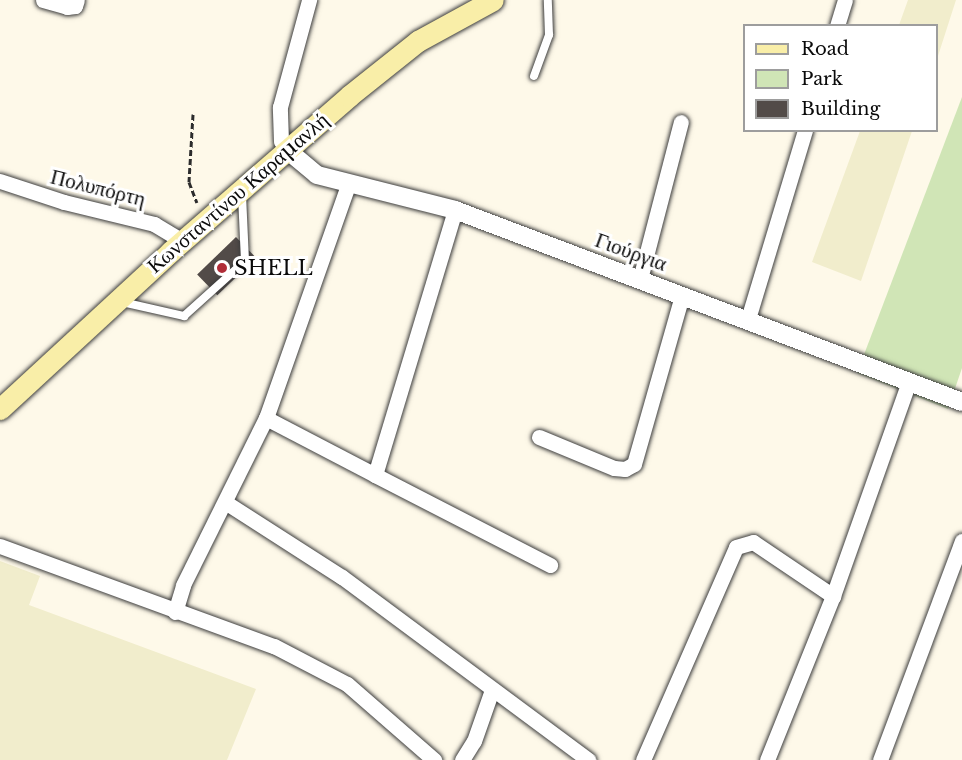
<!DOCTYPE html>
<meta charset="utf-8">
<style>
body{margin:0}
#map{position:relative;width:962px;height:760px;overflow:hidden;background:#fef9e9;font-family:"Libre Baskerville",serif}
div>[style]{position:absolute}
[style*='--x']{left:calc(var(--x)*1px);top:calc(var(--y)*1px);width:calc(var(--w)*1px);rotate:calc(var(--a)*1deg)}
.farmland>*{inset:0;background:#f1edcc}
.green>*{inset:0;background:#d0e5b6}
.building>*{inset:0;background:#524b48;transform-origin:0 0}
.path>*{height:3px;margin-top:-1.5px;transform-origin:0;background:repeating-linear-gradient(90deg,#2c2c2c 0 6px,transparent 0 9px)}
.roads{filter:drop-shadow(0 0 2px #3d3d3d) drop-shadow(0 0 2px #3d3d3d)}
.service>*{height:8px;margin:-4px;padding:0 4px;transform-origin:4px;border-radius:4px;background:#fff}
.minor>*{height:15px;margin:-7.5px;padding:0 7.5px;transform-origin:7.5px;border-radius:7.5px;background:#fff}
.tertiary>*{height:18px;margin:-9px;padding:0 9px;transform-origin:9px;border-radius:9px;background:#fff}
.secondary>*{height:21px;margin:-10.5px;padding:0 10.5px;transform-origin:10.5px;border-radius:10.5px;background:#f9eea8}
.dots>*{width:16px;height:16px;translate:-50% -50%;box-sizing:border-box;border:3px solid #fff;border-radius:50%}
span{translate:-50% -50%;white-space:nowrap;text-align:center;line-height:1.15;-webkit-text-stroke:6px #fff;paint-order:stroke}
.street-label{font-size:21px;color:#0a0a0a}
.poi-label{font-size:21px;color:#0a0a0a}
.left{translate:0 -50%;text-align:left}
.legend{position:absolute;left:743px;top:24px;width:195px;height:108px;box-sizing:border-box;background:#fff;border:2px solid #9d9d9d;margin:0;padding:8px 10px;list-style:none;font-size:18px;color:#0a0a0a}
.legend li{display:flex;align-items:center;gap:12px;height:30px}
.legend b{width:30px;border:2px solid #9d9d9d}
</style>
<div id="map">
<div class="farmland">
<i style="clip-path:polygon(908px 0,956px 0,937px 59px,936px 26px,899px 25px)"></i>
<i style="clip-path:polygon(860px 131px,912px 131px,861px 281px,812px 262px)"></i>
<i style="clip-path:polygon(0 561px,40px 576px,29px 605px,256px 689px,227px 760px,0 760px)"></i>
</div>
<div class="green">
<i style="clip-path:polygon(962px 97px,962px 368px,948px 409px,857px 373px)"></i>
</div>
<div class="building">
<i style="left:236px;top:237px;width:29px;height:54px;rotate:46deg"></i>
</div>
<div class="path">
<i style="--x:193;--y:114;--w:68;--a:93.4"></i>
<i style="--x:189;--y:182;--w:22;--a:69"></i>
</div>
<div class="roads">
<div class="service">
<i style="--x:534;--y:76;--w:44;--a:-69.9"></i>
<i style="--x:549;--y:35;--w:35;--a:-92"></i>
<i style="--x:122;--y:302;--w:64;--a:12.7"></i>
<i style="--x:184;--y:316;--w:82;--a:-42"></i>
<i style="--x:245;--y:261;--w:67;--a:-92.6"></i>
</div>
<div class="minor">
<i style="--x:43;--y:0;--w:25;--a:16"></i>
<i style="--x:67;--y:7;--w:8;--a:-7"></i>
<i style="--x:75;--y:6;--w:6;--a:-72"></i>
<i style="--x:837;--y:26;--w:27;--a:-73"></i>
<i style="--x:286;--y:149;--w:9;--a:-122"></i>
<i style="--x:281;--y:141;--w:34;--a:-92"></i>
<i style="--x:280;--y:107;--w:111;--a:-74.8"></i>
<i style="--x:0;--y:181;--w:67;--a:18.2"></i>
<i style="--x:64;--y:202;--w:93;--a:13.7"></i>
<i style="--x:154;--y:224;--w:33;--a:31"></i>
<i style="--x:640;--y:279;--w:162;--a:-75.4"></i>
<i style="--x:748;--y:319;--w:197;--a:-73.2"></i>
<i style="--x:266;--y:418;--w:123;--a:27.6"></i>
<i style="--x:375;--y:475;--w:277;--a:-73.2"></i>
<i style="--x:539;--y:437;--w:81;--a:22.5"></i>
<i style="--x:614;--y:468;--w:11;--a:5"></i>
<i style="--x:625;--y:469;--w:10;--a:-29"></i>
<i style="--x:634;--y:464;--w:176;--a:-74.1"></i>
<i style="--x:375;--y:475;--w:197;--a:27.2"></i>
<i style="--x:225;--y:502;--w:139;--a:32.7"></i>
<i style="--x:342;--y:577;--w:307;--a:36.6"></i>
<i style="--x:0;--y:546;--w:292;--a:20.1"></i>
<i style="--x:274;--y:646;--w:82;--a:27.5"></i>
<i style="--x:347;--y:684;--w:116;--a:41.1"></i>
<i style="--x:175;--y:612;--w:28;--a:-73"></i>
<i style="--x:183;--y:585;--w:186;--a:-63.6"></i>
<i style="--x:266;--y:418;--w:247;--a:-70.6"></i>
<i style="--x:462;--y:760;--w:22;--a:-58"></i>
<i style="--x:474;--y:741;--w:54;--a:-70.6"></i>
<i style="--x:643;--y:760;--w:232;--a:-66.4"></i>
<i style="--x:736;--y:547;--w:18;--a:-16"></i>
<i style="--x:753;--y:542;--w:97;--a:34"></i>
<i style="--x:767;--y:760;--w:177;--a:-68.1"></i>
<i style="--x:833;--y:596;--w:228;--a:-70.5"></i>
<i style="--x:880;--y:760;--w:234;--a:-69.5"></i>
</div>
<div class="tertiary">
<i style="--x:286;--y:149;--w:40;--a:40"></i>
<i style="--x:317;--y:175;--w:142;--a:14.2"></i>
<i style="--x:455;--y:210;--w:542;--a:20.74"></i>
</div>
<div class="secondary">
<i style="--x:0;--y:409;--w:233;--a:-42.7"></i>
<i style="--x:171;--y:251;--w:236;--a:-41"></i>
<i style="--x:349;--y:96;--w:88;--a:-38.6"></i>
<i style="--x:418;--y:41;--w:85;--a:-28.7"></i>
</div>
</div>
<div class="dots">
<i style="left:222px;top:268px;background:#b02d38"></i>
</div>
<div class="street-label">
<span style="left:98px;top:188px;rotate:14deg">Πολυπόρτη</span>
<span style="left:238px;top:193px;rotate:-41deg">Κωνσταντίνου Καραμανλή</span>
<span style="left:631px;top:252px;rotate:20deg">Γιούργια</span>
</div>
<div class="poi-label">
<span class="left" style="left:234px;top:268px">SHELL</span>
</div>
<ul class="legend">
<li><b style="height:8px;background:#f9eea8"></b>Road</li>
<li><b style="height:16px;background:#d0e5b6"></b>Park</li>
<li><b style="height:16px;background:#524b48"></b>Building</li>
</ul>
</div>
